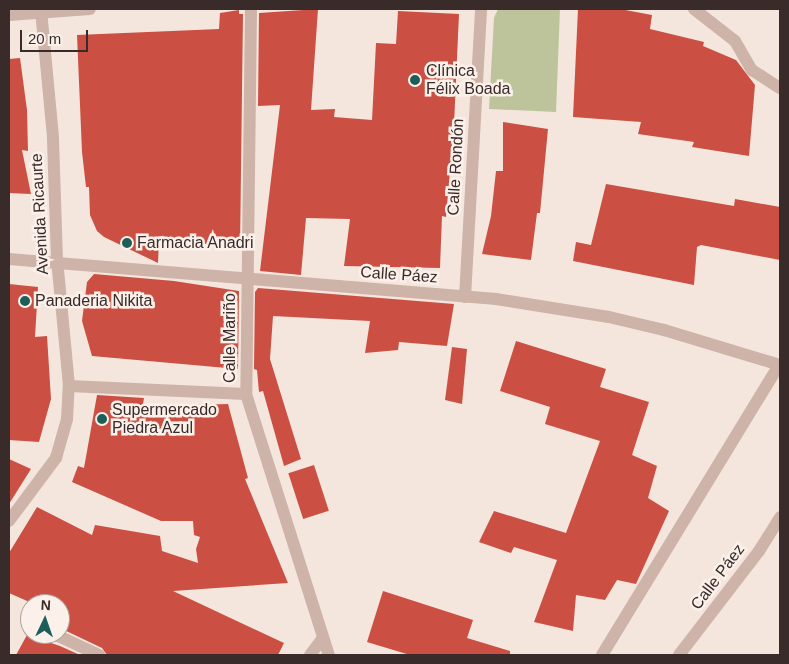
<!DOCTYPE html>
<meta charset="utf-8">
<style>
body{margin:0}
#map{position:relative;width:789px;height:664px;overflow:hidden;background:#f4e6dd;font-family:Helvetica,sans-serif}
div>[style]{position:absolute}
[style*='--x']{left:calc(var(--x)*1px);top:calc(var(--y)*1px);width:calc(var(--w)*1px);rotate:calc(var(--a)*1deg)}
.green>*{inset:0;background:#bdc49c}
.building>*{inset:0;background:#cc4f43;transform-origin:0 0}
.minor>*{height:12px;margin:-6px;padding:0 6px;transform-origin:6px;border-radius:6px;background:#cdb3a8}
.dots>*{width:14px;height:14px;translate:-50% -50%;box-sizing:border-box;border:2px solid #fbf1ea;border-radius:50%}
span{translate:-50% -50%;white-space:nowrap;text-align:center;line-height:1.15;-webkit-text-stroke:5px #fbf1ea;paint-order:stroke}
.poi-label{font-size:16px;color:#392b29}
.left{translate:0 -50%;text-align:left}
.street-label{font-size:16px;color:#392b29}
.frame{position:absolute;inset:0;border:10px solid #392b29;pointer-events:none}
.north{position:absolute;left:20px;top:594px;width:50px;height:50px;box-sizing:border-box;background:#fbf1ea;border:1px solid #ada29d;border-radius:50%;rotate:3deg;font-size:14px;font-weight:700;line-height:20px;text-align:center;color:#392b29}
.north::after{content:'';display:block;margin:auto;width:18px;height:22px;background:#1c5e58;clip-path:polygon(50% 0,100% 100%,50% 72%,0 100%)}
.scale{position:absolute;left:20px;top:30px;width:68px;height:22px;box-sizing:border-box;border:2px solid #392b29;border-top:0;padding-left:6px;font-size:15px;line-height:18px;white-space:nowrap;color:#392b29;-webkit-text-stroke:4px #fbf1ea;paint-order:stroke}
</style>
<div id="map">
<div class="green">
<i style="clip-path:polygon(498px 9px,560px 9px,556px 112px,489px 109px,494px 18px)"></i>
</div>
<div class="building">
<i style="clip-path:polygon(318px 9px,311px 110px,335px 109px,334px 117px,372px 120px,376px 43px,396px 44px,398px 11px,459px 14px,454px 124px,446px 217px,442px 216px,440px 268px,344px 266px,350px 219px,306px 218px,301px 275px,260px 271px,280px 105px,258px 106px,259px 13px)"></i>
<i style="clip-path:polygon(578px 9px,620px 9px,652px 15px,650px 29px,704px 42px,703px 46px,736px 60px,755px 85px,749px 156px,692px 147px,694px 142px,638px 134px,641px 122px,573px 117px)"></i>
<i style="clip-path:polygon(239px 10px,239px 14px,243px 14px,240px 249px,159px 240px,158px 263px,104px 237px,97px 231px,90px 215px,89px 187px,86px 187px,82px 152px,77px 35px,219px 29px,220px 13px)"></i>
<i style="clip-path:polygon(20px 58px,27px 110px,28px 151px,22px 150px,31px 194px,9px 193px,9px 59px)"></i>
<i style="clip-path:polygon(503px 122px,548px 129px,540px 213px,537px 213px,531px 260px,482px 254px,491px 216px,496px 171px,503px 171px)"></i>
<i style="clip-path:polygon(606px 184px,734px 206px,735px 199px,780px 207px,780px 260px,701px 245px,697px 247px,694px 285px,573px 261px,576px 242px,591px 245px)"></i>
<i style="clip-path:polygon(94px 274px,174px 281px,239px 291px,238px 369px,92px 356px,82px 321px,87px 282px)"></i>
<i style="clip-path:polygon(9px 284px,38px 287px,35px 337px,47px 336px,51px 399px,39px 442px,9px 440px)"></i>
<i style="clip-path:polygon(258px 288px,454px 304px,447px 346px,399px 342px,398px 350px,365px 353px,370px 321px,273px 316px,270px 359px,301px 459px,284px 466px,263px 391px,259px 392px,257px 370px,254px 369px,255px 292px)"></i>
<i style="clip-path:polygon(516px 341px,606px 369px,600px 387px,649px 402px,632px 455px,657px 466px,648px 498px,669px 511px,636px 584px,617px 580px,605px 600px,576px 595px,573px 631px,534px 622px,557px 560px,514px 547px,511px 553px,479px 542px,494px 511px,566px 533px,600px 441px,545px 424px,550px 407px,500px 391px)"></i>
<i style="clip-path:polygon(452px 347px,467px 349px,462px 404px,445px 400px)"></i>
<i style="clip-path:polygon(97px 395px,144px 398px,142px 410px,194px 412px,195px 405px,228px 404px,248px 478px,245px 479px,288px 583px,173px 591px,284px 643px,278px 655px,107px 655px,102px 648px,60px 628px,60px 604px,34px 604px,9px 593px,9px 553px,37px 507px,92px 535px,95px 525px,160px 536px,162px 551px,198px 563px,196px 549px,200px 537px,194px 535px,193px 521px,161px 521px,72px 482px,78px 466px,84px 468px)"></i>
<i style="clip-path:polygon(9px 459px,31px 469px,9px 504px)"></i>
<i style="left:314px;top:465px;width:48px;height:27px;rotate:72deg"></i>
<i style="clip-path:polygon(383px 591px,473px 620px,467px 638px,510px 651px,510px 655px,410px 655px,367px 642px)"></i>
<i style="clip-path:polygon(27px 635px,60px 646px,80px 655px,16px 655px)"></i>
</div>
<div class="minor">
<i style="--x:251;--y:9;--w:385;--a:90.7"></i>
<i style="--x:246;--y:394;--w:274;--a:72.4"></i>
<i style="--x:694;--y:9;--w:52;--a:38"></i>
<i style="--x:735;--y:41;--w:34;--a:60"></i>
<i style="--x:752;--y:70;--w:33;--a:33"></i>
<i style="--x:9;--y:15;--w:81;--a:-4.2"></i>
<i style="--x:9;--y:259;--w:489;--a:4.7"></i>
<i style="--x:496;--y:299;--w:114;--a:9.1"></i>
<i style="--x:609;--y:317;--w:57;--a:13.3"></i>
<i style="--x:664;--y:330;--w:121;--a:16.8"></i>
<i style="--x:465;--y:297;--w:288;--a:-86.8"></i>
<i style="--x:69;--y:386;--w:177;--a:2.6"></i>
<i style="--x:9;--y:521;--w:79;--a:-53.3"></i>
<i style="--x:56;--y:458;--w:41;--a:-74.2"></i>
<i style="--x:67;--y:419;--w:33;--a:-87"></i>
<i style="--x:69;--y:386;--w:127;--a:-95.4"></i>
<i style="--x:57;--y:260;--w:123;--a:-91.9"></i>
<i style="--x:53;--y:137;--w:129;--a:-95.4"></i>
<i style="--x:54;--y:634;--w:50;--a:25"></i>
<i style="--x:310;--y:655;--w:20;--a:-53"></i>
<i style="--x:602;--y:655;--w:340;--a:-58.6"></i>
<i style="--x:679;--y:655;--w:131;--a:-52.4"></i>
<i style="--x:759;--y:551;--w:40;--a:-58"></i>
</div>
<div class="dots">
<i style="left:415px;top:80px;background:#1c5e58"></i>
<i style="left:127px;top:243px;background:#1c5e58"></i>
<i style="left:25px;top:301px;background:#1c5e58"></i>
<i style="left:102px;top:419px;background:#1c5e58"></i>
</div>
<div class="poi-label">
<span class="left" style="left:426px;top:80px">Clínica<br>Félix Boada</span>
<span class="left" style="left:137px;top:243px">Farmacia Anadri</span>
<span class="left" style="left:35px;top:301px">Panaderia Nikita</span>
<span class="left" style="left:112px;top:419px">Supermercado<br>Piedra Azul</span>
</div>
<div class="street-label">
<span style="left:456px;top:167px;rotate:-87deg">Calle Rondón</span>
<span style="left:40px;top:214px;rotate:-93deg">Avenida Ricaurte</span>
<span style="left:399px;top:275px;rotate:4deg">Calle Páez</span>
<span style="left:230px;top:338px;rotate:-90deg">Calle Mariño</span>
<span style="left:718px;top:577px;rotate:-53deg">Calle Páez</span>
</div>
<div class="frame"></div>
<div class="north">N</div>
<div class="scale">20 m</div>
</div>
